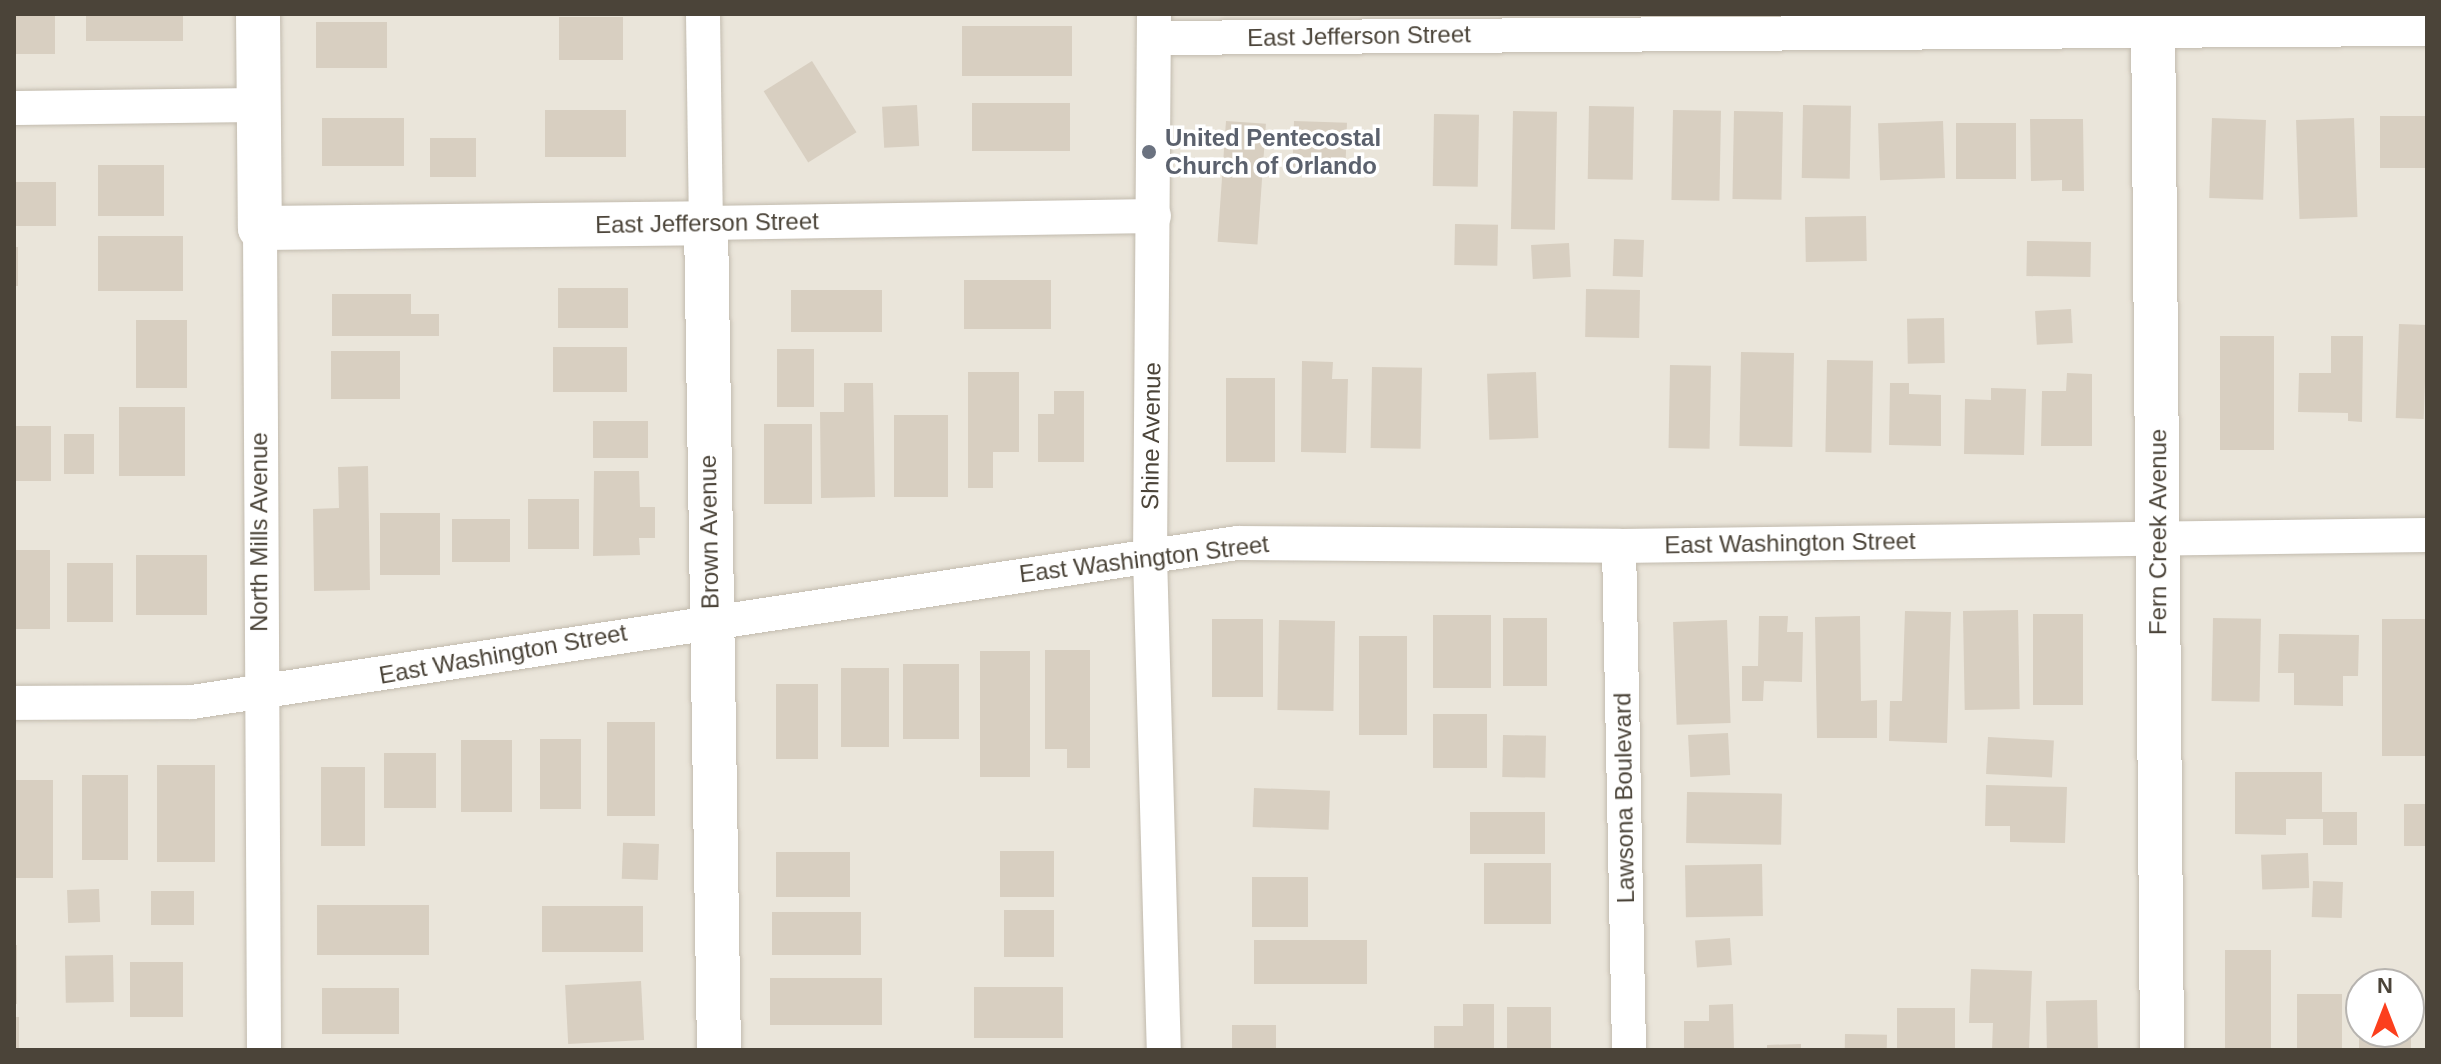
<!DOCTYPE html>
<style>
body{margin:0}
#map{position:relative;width:2441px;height:1064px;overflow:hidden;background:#f6f3ec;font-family:Arial,sans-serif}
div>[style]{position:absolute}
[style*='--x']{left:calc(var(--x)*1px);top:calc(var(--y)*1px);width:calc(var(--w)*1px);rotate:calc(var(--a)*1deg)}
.residential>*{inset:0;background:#eae5da}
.building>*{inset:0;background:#d8cfc1;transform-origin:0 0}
.roads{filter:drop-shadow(0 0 2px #c2bbae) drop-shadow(0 0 2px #c2bbae)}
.minor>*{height:34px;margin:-17px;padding:0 17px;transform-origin:17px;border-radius:17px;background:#fff}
.tertiary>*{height:44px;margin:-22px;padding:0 22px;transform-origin:22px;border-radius:22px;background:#fff}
.dots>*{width:22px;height:22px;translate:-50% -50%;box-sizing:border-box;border:4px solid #fff;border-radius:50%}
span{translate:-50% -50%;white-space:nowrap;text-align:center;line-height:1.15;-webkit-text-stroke:7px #fff;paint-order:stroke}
.street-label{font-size:24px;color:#4b4439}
.worship-label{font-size:24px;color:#5b616d;font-weight:700}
.left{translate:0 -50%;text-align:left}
.frame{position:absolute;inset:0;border:16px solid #4b4439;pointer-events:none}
.north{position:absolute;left:2345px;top:968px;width:80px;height:80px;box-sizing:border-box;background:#fff;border:2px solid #b7b4b0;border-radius:50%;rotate:0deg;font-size:22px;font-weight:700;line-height:32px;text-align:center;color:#4b4439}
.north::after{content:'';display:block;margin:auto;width:28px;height:36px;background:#fc3f1d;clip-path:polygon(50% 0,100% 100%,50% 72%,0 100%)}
</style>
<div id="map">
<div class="residential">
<i style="clip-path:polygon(evenodd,14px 14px,2427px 14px,2427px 1050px,14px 1050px,14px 14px,2361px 984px,2409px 984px,2409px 1032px,2361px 1032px,2361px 984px)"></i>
</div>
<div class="building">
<i style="left:14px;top:14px;width:41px;height:40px"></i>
<i style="left:86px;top:14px;width:97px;height:27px"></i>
<i style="left:559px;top:17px;width:64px;height:43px"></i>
<i style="left:316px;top:22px;width:71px;height:46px"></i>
<i style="left:962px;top:26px;width:110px;height:50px"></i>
<i style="left:812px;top:61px;width:84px;height:57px;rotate:58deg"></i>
<i style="left:972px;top:103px;width:98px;height:48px"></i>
<i style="left:917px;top:105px;width:41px;height:35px;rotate:87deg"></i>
<i style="left:1803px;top:105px;width:48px;height:73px;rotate:1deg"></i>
<i style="left:1589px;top:106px;width:45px;height:73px;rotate:1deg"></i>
<i style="left:545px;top:110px;width:81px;height:47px"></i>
<i style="left:1673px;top:110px;width:48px;height:90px;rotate:1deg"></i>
<i style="left:1513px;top:111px;width:44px;height:118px;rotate:1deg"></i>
<i style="left:1734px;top:111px;width:49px;height:88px;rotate:1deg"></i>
<i style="left:1434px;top:114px;width:45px;height:72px;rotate:1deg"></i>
<i style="left:2427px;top:116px;width:52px;height:47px;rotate:90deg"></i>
<i style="left:322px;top:118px;width:82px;height:48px"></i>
<i style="left:2212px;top:118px;width:54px;height:80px;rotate:2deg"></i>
<i style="left:2354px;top:118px;width:99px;height:58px;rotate:88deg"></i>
<i style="clip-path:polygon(2030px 119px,2083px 119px,2084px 191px,2062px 191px,2062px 180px,2031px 181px)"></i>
<i style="left:1226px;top:121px;width:40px;height:121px;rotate:4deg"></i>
<i style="left:1294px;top:121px;width:53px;height:50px;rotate:2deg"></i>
<i style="left:1943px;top:121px;width:57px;height:65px;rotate:88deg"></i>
<i style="left:1956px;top:123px;width:60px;height:56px"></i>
<i style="left:430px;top:138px;width:46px;height:39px"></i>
<i style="left:98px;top:165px;width:66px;height:51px"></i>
<i style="left:14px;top:182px;width:42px;height:44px"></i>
<i style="left:1866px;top:216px;width:45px;height:61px;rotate:89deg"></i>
<i style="left:1455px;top:224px;width:43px;height:41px;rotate:1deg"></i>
<i style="left:98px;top:236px;width:85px;height:55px"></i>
<i style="left:1614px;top:239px;width:30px;height:37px;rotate:2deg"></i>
<i style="left:2027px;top:241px;width:64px;height:35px;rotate:1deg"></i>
<i style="left:1569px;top:243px;width:34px;height:38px;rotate:87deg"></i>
<i style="left:14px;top:247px;width:4px;height:39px"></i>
<i style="left:964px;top:280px;width:87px;height:49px"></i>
<i style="left:558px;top:288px;width:70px;height:40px"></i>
<i style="left:1586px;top:289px;width:54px;height:48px;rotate:1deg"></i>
<i style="left:791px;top:290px;width:91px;height:42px"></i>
<i style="clip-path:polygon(332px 294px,411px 294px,411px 314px,439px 314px,439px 336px,332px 336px)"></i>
<i style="left:2071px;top:309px;width:34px;height:36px;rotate:87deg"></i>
<i style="left:1944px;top:318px;width:45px;height:37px;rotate:89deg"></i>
<i style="left:136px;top:320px;width:51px;height:68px"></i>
<i style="left:2399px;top:324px;width:28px;height:94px;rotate:2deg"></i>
<i style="left:2220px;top:336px;width:54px;height:114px"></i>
<i style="clip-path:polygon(2331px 336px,2363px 336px,2362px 422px,2348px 421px,2348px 413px,2298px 412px,2299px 373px,2331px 373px)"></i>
<i style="left:553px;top:347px;width:74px;height:45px"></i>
<i style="left:777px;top:349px;width:37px;height:58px"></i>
<i style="left:331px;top:351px;width:69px;height:48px"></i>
<i style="left:1741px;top:352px;width:53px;height:94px;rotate:1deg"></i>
<i style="left:1827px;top:360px;width:46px;height:92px;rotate:1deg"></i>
<i style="clip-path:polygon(1302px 361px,1333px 362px,1332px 379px,1348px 379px,1346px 453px,1301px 452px)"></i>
<i style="left:1670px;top:365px;width:41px;height:83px;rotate:1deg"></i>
<i style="left:1372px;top:367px;width:50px;height:81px;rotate:1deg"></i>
<i style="clip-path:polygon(968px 372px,1019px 372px,1019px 452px,993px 452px,993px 488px,968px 488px)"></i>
<i style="left:1536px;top:372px;width:66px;height:49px;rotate:88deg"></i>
<i style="clip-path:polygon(2067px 373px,2092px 374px,2092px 446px,2041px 446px,2042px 391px,2066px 391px)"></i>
<i style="left:1226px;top:378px;width:49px;height:84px"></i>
<i style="clip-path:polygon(844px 383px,873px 383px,875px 497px,821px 498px,820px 412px,844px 412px)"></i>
<i style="clip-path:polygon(1890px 383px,1909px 383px,1909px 394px,1941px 395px,1941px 446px,1889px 445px)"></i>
<i style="clip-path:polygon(1991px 388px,2026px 389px,2024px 455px,1964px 454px,1965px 399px,1991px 400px)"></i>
<i style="clip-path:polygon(1054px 391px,1084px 391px,1084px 462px,1038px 462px,1038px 414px,1054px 414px)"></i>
<i style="left:119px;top:407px;width:66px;height:69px"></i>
<i style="left:894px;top:415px;width:54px;height:82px"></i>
<i style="left:593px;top:421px;width:55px;height:37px"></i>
<i style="left:764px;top:424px;width:48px;height:80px"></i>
<i style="left:14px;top:426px;width:37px;height:55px"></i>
<i style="left:64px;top:434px;width:30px;height:40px"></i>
<i style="clip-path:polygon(368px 466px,370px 590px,314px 591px,313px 509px,339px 508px,338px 467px)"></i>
<i style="clip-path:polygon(594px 471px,639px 471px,640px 507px,655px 507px,655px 538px,639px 538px,640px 555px,593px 556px)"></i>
<i style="left:528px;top:499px;width:51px;height:50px"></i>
<i style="left:380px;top:513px;width:60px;height:62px"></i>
<i style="left:452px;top:519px;width:58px;height:43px"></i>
<i style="left:14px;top:550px;width:36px;height:79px"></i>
<i style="left:136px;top:555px;width:71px;height:60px"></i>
<i style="left:67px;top:563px;width:46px;height:59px"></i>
<i style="left:2018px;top:610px;width:99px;height:55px;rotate:89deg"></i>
<i style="clip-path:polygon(1905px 611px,1951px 612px,1947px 743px,1889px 741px,1890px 701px,1902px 701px)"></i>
<i style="left:2033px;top:614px;width:50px;height:91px"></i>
<i style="left:1433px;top:615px;width:58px;height:73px"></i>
<i style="clip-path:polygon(1759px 616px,1788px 616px,1787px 632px,1803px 632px,1802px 682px,1764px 681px,1763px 701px,1742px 701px,1742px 666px,1758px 666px)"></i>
<i style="clip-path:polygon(1860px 616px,1861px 701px,1877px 700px,1877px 738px,1817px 738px,1815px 617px)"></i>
<i style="left:1503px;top:618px;width:44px;height:68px"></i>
<i style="left:2213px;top:618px;width:48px;height:83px;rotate:1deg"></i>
<i style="left:1212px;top:619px;width:51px;height:78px"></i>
<i style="left:2427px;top:619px;width:137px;height:45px;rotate:90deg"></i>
<i style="left:1279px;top:620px;width:56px;height:90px;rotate:1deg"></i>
<i style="left:1727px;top:620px;width:103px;height:54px;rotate:88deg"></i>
<i style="clip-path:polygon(2279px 634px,2359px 635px,2358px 676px,2343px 676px,2343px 706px,2294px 705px,2294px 673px,2278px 673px)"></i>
<i style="left:1359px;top:636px;width:48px;height:99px"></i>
<i style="clip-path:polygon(1045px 650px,1090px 650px,1090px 768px,1067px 768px,1067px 749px,1045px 749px)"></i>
<i style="left:980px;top:651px;width:50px;height:126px"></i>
<i style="left:903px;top:664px;width:56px;height:75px"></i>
<i style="left:841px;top:668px;width:48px;height:79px"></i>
<i style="left:776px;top:684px;width:42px;height:75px"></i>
<i style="left:1433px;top:714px;width:54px;height:54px"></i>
<i style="left:607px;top:722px;width:48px;height:94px"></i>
<i style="left:1728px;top:733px;width:42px;height:40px;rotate:87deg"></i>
<i style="left:1503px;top:735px;width:43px;height:42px;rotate:1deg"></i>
<i style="left:1988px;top:737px;width:66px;height:37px;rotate:3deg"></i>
<i style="left:540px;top:739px;width:41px;height:70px"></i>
<i style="left:461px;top:740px;width:51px;height:72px"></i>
<i style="left:384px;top:753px;width:52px;height:55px"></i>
<i style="left:157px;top:765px;width:58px;height:97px"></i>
<i style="left:321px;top:767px;width:44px;height:79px"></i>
<i style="clip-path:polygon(2235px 772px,2322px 772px,2322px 812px,2357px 812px,2357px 845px,2323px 845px,2323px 819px,2286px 819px,2286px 835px,2235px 834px)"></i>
<i style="left:82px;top:775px;width:46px;height:85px"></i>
<i style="left:14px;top:780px;width:39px;height:98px"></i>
<i style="clip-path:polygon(1986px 785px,2067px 787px,2065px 843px,2010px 842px,2010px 826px,1985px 826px)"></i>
<i style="left:1254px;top:788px;width:76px;height:39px;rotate:2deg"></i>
<i style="left:1687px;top:792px;width:95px;height:51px;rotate:1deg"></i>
<i style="left:2427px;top:804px;width:42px;height:23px;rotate:90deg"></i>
<i style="left:1470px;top:812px;width:75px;height:42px"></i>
<i style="left:659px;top:844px;width:36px;height:36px;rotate:92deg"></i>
<i style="left:1000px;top:851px;width:54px;height:46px"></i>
<i style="left:776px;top:852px;width:74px;height:45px"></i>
<i style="left:2308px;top:853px;width:35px;height:47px;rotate:88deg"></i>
<i style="left:1484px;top:863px;width:67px;height:61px"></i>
<i style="left:1762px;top:864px;width:52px;height:77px;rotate:89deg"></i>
<i style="left:1252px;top:877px;width:56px;height:50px"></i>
<i style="left:2313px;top:881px;width:30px;height:36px;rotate:2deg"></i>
<i style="left:99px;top:889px;width:33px;height:32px;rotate:88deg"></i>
<i style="left:151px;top:891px;width:43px;height:34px"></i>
<i style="left:317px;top:905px;width:112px;height:50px"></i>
<i style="left:542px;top:906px;width:101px;height:46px"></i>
<i style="left:1004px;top:910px;width:50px;height:47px"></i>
<i style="left:772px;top:912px;width:89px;height:43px"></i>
<i style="left:1730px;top:938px;width:27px;height:35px;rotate:86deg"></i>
<i style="left:1254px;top:940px;width:113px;height:44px"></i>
<i style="left:14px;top:945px;width:3px;height:59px"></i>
<i style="left:2225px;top:950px;width:46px;height:100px"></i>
<i style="left:113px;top:955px;width:47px;height:48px;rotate:89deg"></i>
<i style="left:130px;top:962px;width:53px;height:55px"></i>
<i style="clip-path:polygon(1971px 969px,2032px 971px,2029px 1050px,1992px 1050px,1993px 1023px,1969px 1023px)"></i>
<i style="left:770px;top:978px;width:112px;height:47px"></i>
<i style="left:641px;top:981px;width:59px;height:76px;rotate:87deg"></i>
<i style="left:2359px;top:981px;width:35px;height:3px"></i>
<i style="left:974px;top:987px;width:89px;height:51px"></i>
<i style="left:322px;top:988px;width:77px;height:46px"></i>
<i style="left:2342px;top:994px;width:56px;height:45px;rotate:90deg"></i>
<i style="left:2097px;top:1000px;width:50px;height:51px;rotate:89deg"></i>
<i style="clip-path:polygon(1463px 1004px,1494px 1004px,1494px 1050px,1434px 1050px,1434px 1026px,1463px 1026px)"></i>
<i style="clip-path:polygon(1733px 1004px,1734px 1050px,1684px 1050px,1684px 1021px,1709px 1021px,1709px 1005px)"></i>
<i style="left:1507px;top:1007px;width:44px;height:43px"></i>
<i style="left:1897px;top:1008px;width:58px;height:42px"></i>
<i style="left:14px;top:1017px;width:5px;height:33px"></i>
<i style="left:1232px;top:1025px;width:44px;height:25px"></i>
<i style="left:2359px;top:1032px;width:52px;height:18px"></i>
<i style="left:1845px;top:1034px;width:42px;height:16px;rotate:1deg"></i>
<i style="clip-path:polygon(1801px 1044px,1801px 1050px,1767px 1050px,1767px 1045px)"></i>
</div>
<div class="roads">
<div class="minor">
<i style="--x:703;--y:14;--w:209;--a:89.2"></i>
<i style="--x:706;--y:223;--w:448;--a:-0.9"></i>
<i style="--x:1154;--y:14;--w:542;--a:90.42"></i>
<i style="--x:1150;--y:556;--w:494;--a:88.4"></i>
<i style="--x:1154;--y:38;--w:1273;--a:-0.41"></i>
<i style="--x:14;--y:108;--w:244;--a:-0.7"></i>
<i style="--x:260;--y:228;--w:822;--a:89.72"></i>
<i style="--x:1619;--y:546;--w:504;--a:88.86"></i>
<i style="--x:14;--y:703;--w:178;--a:-0.3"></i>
<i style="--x:192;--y:702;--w:1057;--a:-8.65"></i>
<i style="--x:1237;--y:543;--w:382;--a:0.4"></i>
<i style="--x:1619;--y:546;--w:808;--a:-0.78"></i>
</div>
<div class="tertiary">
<i style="--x:258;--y:14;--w:214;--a:89.5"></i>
<i style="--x:260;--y:228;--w:446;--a:-0.6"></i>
<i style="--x:706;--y:223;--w:827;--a:89.1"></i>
<i style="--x:2153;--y:14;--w:1036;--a:89.5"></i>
</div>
</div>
<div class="dots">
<i style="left:1149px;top:152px;background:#6b7280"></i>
</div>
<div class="street-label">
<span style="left:1359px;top:36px;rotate:-1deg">East Jefferson Street</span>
<span style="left:707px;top:223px;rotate:-1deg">East Jefferson Street</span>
<span style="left:1151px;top:436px;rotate:-89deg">Shine Avenue</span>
<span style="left:259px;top:532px;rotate:-90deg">North Mills Avenue</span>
<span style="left:709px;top:532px;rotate:-91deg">Brown Avenue</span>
<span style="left:2158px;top:532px;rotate:-90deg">Fern Creek Avenue</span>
<span style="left:1790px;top:543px;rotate:-1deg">East Washington Street</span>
<span style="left:1144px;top:559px;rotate:-7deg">East Washington Street</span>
<span style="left:503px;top:654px;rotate:-10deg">East Washington Street</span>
<span style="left:1624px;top:798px;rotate:-91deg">Lawsona Boulevard</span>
</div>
<div class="worship-label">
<span class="left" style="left:1165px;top:152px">United Pentecostal<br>Church of Orlando</span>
</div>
<div class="frame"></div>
<div class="north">N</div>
</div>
